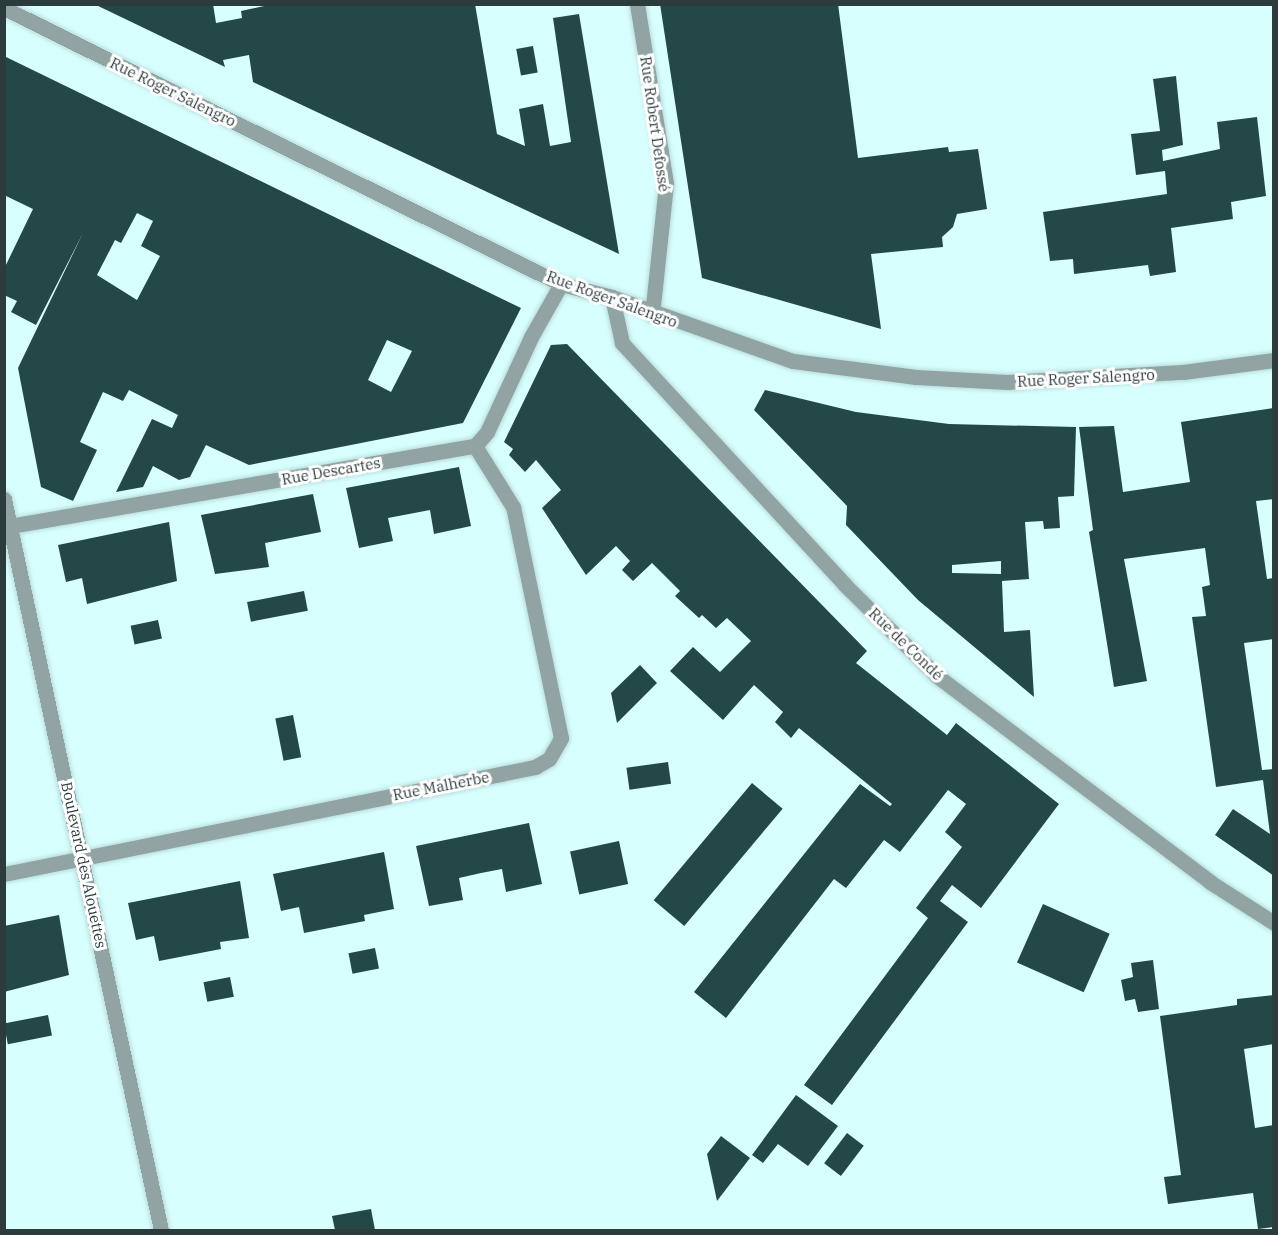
<!DOCTYPE html>
<meta charset="utf-8">
<style>
body{margin:0}
#map{position:relative;width:1278px;height:1235px;overflow:hidden;background:#d7fffe;font-family:"IBM Plex Serif",serif}
div>[style]{position:absolute}
[style*='--x']{left:calc(var(--x)*1px);top:calc(var(--y)*1px);width:calc(var(--w)*1px);rotate:calc(var(--a)*1deg)}
.building>*{inset:0;background:#244847;transform-origin:0 0}
.roads{filter:drop-shadow(0 0 2px #b8dcdb) drop-shadow(0 0 2px #b8dcdb)}
.minor>*{height:15px;margin:-7.5px;padding:0 7.5px;transform-origin:7.5px;border-radius:7.5px;background:#91a3a2}
.tertiary>*{height:15px;margin:-7.5px;padding:0 7.5px;transform-origin:7.5px;border-radius:7.5px;background:#91a3a2}
span{translate:-50% -50%;white-space:nowrap;text-align:center;line-height:1.15;-webkit-text-stroke:6px #fff;paint-order:stroke}
.street-label{font-size:15px;color:#2c3c3c}
.frame{position:absolute;inset:0;border:6px solid #2c3c3c;pointer-events:none}
</style>
<div id="map">
<div class="building">
<i style="clip-path:polygon(94px 4px,213px 4px,216px 23px,242px 18px,241px 11px,273px 4px,475px 4px,497px 134px,525px 146px,519px 109px,543px 104px,550px 146px,571px 142px,553px 18px,579px 14px,619px 254px,253px 82px,249px 55px,223px 60px,225px 67px)"></i>
<i style="clip-path:polygon(660px 4px,838px 4px,858px 158px,948px 147px,949px 152px,978px 149px,987px 209px,957px 214px,953px 227px,942px 237px,943px 247px,871px 254px,881px 329px,702px 278px)"></i>
<i style="left:533px;top:46px;width:27px;height:17px;rotate:80deg"></i>
<i style="clip-path:polygon(evenodd,4px 56px,521px 308px,463px 423px,249px 465px,206px 445px,190px 477px,179px 480px,153px 466px,143px 487px,116px 492px,152px 419px,172px 428px,178px 415px,129px 390px,123px 401px,103px 392px,80px 442px,97px 450px,73px 501px,41px 487px,18px 368px,83px 233px,36px 325px,11px 312px,17px 301px,4px 295px,4px 269px,33px 209px,4px 195px,4px 56px,137px 213px,153px 221px,141px 246px,160px 256px,137px 300px,97px 275px,115px 240px,121px 243px,137px 213px,4px 56px,387px 340px,412px 351px,391px 392px,368px 380px,387px 340px)"></i>
<i style="clip-path:polygon(1176px 76px,1183px 145px,1162px 150px,1163px 161px,1220px 149px,1217px 122px,1257px 117px,1266px 196px,1231px 202px,1233px 219px,1171px 228px,1176px 272px,1150px 276px,1148px 265px,1074px 274px,1073px 259px,1050px 261px,1043px 212px,1167px 194px,1165px 171px,1136px 175px,1131px 134px,1160px 131px,1153px 79px)"></i>
<i style="clip-path:polygon(567px 344px,867px 651px,856px 663px,947px 735px,956px 723px,1059px 804px,981px 908px,952px 885px,940px 901px,968px 922px,832px 1105px,804px 1085px,928px 918px,916px 908px,962px 847px,945px 832px,966px 804px,948px 790px,900px 852px,884px 840px,846px 888px,834px 879px,726px 1018px,694px 992px,860px 784px,890px 806px,892px 804px,799px 728px,791px 738px,775px 722px,783px 712px,754px 685px,723px 720px,670px 671px,693px 647px,720px 672px,751px 641px,727px 618px,716px 628px,702px 615px,699px 618px,675px 596px,680px 591px,652px 563px,633px 581px,622px 570px,630px 561px,616px 546px,586px 575px,542px 508px,561px 490px,536px 460px,525px 472px,509px 455px,513px 449px,504px 442px,551px 345px)"></i>
<i style="clip-path:polygon(evenodd,765px 390px,856px 412px,949px 424px,1076px 427px,1074px 496px,1058px 497px,1060px 528px,1044px 529px,1043px 521px,1025px 522px,1029px 579px,1002px 581px,1004px 632px,1030px 630px,1034px 697px,918px 600px,846px 525px,847px 506px,754px 410px,765px 390px,1001px 561px,1001px 574px,952px 573px,952px 565px,1001px 561px)"></i>
<i style="clip-path:polygon(1274px 408px,1274px 499px,1256px 501px,1267px 579px,1274px 578px,1274px 639px,1244px 643px,1262px 770px,1274px 769px,1274px 876px,1215px 835px,1233px 809px,1270px 834px,1263px 780px,1216px 787px,1192px 617px,1206px 616px,1202px 587px,1210px 585px,1205px 548px,1124px 559px,1147px 681px,1114px 687px,1089px 532px,1093px 530px,1079px 427px,1114px 426px,1123px 492px,1190px 482px,1181px 422px)"></i>
<i style="clip-path:polygon(459px 467px,471px 526px,434px 534px,430px 510px,388px 518px,393px 541px,359px 548px,346px 488px)"></i>
<i style="clip-path:polygon(313px 494px,321px 532px,265px 543px,269px 567px,215px 574px,201px 515px)"></i>
<i style="clip-path:polygon(169px 522px,177px 581px,87px 604px,82px 578px,66px 582px,58px 545px)"></i>
<i style="left:304px;top:591px;width:20px;height:58px;rotate:79deg"></i>
<i style="left:158px;top:620px;width:19px;height:28px;rotate:78deg"></i>
<i style="clip-path:polygon(640px 665px,657px 683px,617px 723px,611px 693px)"></i>
<i style="left:293px;top:715px;width:43px;height:18px;rotate:79deg"></i>
<i style="left:668px;top:762px;width:22px;height:42px;rotate:82deg"></i>
<i style="left:752px;top:783px;width:40px;height:153px;rotate:40deg"></i>
<i style="clip-path:polygon(529px 823px,542px 884px,506px 892px,502px 869px,481px 873px,459px 878px,463px 900px,429px 906px,416px 846px)"></i>
<i style="left:619px;top:841px;width:44px;height:50px;rotate:78deg"></i>
<i style="clip-path:polygon(384px 852px,394px 909px,364px 915px,365px 921px,304px 933px,299px 907px,281px 911px,273px 874px)"></i>
<i style="clip-path:polygon(240px 881px,249px 938px,220px 942px,221px 949px,159px 961px,154px 936px,136px 940px,128px 903px)"></i>
<i style="left:1043px;top:904px;width:73px;height:64px;rotate:24deg"></i>
<i style="clip-path:polygon(59px 915px,69px 975px,4px 992px,4px 926px)"></i>
<i style="left:375px;top:948px;width:21px;height:27px;rotate:79deg"></i>
<i style="clip-path:polygon(1153px 960px,1159px 1009px,1138px 1012px,1135px 999px,1125px 1001px,1121px 980px,1133px 977px,1131px 963px)"></i>
<i style="left:230px;top:977px;width:20px;height:27px;rotate:79deg"></i>
<i style="clip-path:polygon(1274px 995px,1274px 1044px,1244px 1049px,1255px 1128px,1274px 1125px,1274px 1227px,1258px 1229px,1253px 1193px,1168px 1204px,1164px 1177px,1181px 1175px,1160px 1016px,1237px 1005px,1237px 999px)"></i>
<i style="left:48px;top:1015px;width:21px;height:45px;rotate:79deg"></i>
<i style="clip-path:polygon(796px 1095px,838px 1126px,808px 1166px,778px 1144px,763px 1163px,752px 1155px)"></i>
<i style="left:847px;top:1133px;width:21px;height:38px;rotate:37deg"></i>
<i style="clip-path:polygon(721px 1136px,750px 1158px,717px 1201px,707px 1154px)"></i>
<i style="clip-path:polygon(371px 1209px,375px 1230px,335px 1230px,332px 1216px)"></i>
</div>
<div class="roads">
<div class="minor">
<i style="--x:637;--y:4;--w:182;--a:80.8"></i>
<i style="--x:666;--y:184;--w:131;--a:96.1"></i>
<i style="--x:4;--y:499;--w:748;--a:77.88"></i>
<i style="--x:4;--y:527;--w:478;--a:-9.8"></i>
<i style="--x:475;--y:446;--w:18;--a:-49"></i>
<i style="--x:487;--y:432;--w:105;--a:-65.1"></i>
<i style="--x:531;--y:337;--w:61;--a:-60.5"></i>
<i style="--x:4;--y:874;--w:542;--a:-11.39"></i>
<i style="--x:535;--y:767;--w:16;--a:-30"></i>
<i style="--x:549;--y:759;--w:24;--a:-60"></i>
<i style="--x:561;--y:738;--w:236;--a:-101.7"></i>
<i style="--x:513;--y:507;--w:72;--a:-121.9"></i>
</div>
<div class="tertiary">
<i style="--x:4;--y:8;--w:622;--a:26.36"></i>
<i style="--x:561;--y:284;--w:53;--a:14.3"></i>
<i style="--x:612;--y:297;--w:192;--a:19.5"></i>
<i style="--x:793;--y:361;--w:124;--a:7.4"></i>
<i style="--x:916;--y:377;--w:91;--a:3.1"></i>
<i style="--x:1007;--y:382;--w:176;--a:-3.3"></i>
<i style="--x:1183;--y:372;--w:92;--a:-7.5"></i>
<i style="--x:612;--y:297;--w:47;--a:77.7"></i>
<i style="--x:622;--y:343;--w:329;--a:47.3"></i>
<i style="--x:845;--y:585;--w:129;--a:44.7"></i>
<i style="--x:937;--y:676;--w:342;--a:37"></i>
<i style="--x:1210;--y:882;--w:76;--a:32.6"></i>
</div>
</div>
<div class="street-label">
<span style="left:173px;top:92px;rotate:26deg">Rue Roger Salengro</span>
<span style="left:655px;top:124px;rotate:82deg">Rue Robert Defossé</span>
<span style="left:612px;top:299px;rotate:20deg">Rue Roger Salengro</span>
<span style="left:1086px;top:378px;rotate:-3deg">Rue Roger Salengro</span>
<span style="left:331px;top:471px;rotate:-10deg">Rue Descartes</span>
<span style="left:906px;top:644px;rotate:44deg">Rue de Condé</span>
<span style="left:441px;top:786px;rotate:-11deg">Rue Malherbe</span>
<span style="left:84px;top:865px;rotate:78deg">Boulevard des Alouettes</span>
</div>
<div class="frame"></div>
</div>
